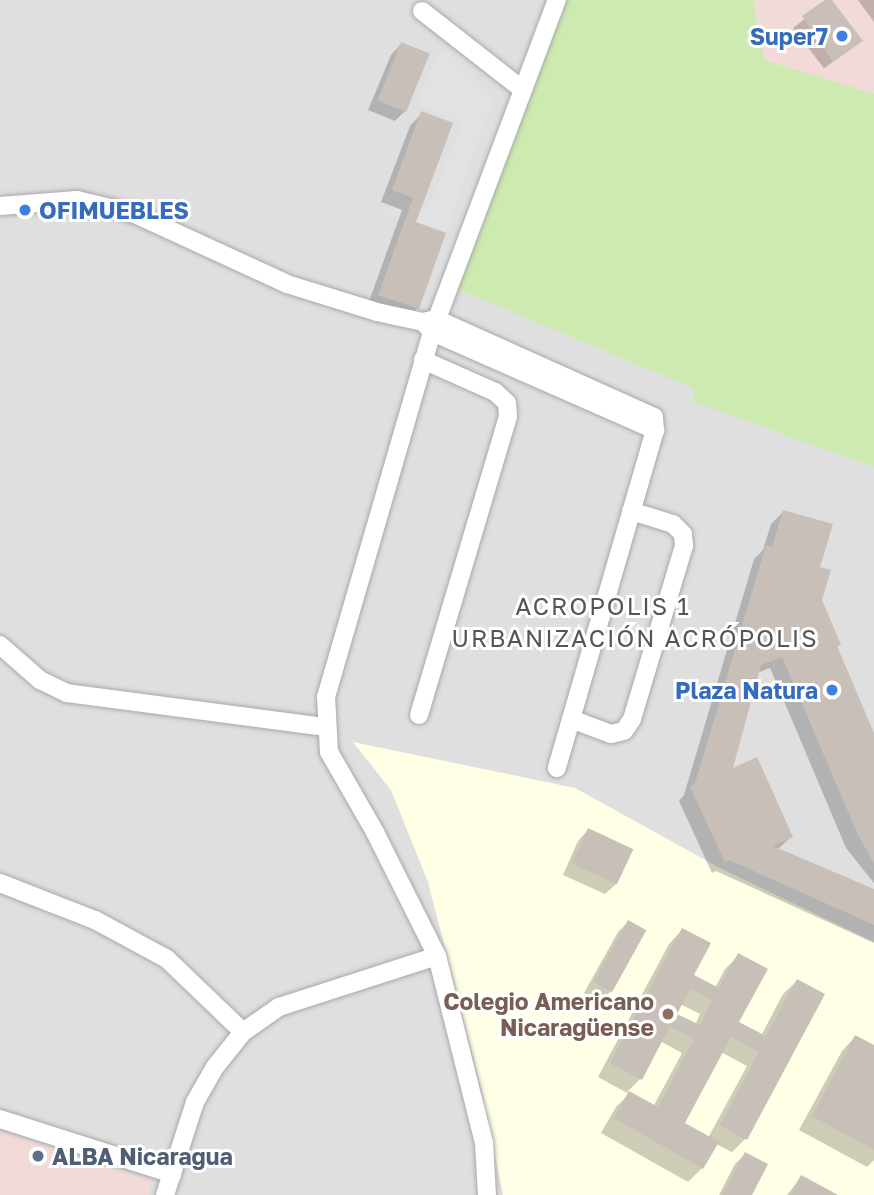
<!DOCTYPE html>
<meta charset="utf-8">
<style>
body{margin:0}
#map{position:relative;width:874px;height:1195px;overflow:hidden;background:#f2efe9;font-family:"Golos Text",sans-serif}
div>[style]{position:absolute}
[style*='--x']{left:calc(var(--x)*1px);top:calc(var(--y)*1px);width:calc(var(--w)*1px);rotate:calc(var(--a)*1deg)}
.residential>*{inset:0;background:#e0dfdf;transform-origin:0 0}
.commercial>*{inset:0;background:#f2dad9}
.education>*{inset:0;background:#ffffe5}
.grass>*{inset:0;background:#cdebb0}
.parking>*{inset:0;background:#e2e2e2}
.shadow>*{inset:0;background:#0003;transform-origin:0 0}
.building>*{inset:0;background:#c7bfb8;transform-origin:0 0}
.roads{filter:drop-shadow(0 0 2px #a9a9a9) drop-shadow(0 0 2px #a9a9a9)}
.minor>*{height:18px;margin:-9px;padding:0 9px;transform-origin:9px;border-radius:9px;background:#fff}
.dots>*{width:19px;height:19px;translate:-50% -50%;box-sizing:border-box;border:4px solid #fff;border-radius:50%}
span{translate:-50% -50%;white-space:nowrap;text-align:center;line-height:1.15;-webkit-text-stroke:6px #fff;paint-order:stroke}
.shop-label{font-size:23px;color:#366cbe;font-weight:700}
.right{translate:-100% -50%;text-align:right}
.left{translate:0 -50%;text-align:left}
.education-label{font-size:23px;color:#785e54;font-weight:700}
.service-label{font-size:23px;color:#4e5e75;font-weight:700}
.neighbourhood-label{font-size:24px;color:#555;letter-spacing:2px}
</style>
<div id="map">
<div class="residential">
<i style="left:0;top:0;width:874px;height:1195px"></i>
</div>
<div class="commercial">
<i style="clip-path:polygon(753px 0,874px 0,874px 94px,764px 60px)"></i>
<i style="clip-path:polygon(0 1131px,152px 1181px,148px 1195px,0 1195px)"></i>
</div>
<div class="education">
<i style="clip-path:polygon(353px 742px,575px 788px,720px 868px,874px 942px,874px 1195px,503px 1195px,481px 1087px,428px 882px,391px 790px)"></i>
</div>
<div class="grass">
<i style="clip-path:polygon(557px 0,753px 0,764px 60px,874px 94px,874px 467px,692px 401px,695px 389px,448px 285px)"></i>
</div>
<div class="parking">
<i style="clip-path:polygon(442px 46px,493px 99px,446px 233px,389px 215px,397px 198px,428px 208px,463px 123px,416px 105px)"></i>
</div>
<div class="shadow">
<i style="left:830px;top:0;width:51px;height:46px;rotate:53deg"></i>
<i style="clip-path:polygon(858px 0,874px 0,874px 22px)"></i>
<i style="clip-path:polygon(401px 44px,405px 111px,395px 121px,368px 110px,391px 55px)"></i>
<i style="clip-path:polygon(422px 113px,414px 223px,417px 308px,405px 320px,367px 307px,402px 210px,381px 202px,410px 126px)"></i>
<i style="clip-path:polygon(783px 512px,818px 568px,820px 600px,839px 644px,836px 648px,874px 735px,874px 883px,846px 848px,770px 668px,757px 673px,730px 771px,791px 837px,778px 849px,874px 891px,874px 943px,716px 871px,712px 873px,679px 801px,684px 795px,754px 559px,763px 550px,771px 524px)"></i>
<i style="clip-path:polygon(588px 830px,631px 850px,616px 884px,605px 894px,563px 875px,578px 841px)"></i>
<i style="clip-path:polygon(628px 922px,610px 992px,600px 1002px,584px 993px,618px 932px)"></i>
<i style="clip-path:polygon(evenodd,682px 930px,692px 975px,715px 988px,725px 969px,739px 955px,737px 1023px,761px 1036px,783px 994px,797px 981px,745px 1139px,732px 1152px,716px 1144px,702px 1168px,688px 1182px,601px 1133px,616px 1107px,629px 1094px,598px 1077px,669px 944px,682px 930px,680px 1004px,700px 1014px,695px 1025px,675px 1015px,680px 1004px,682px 930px,660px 1041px,682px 1053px,653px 1107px,627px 1092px,640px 1079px,660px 1041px,682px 930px,721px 1052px,747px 1066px,708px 1138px,683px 1123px,721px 1052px)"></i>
<i style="clip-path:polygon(855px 1037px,874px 1047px,874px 1160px,867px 1167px,799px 1130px,842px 1051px)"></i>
<i style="clip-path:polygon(745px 1154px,750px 1195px,719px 1195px,735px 1164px)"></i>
<i style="clip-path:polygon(801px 1177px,834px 1195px,787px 1195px)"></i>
</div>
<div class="building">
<i style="clip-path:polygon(825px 0,832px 0,863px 41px,833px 62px,802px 16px)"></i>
<i style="left:401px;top:42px;width:31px;height:63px;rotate:22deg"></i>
<i style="clip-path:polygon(421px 111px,453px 123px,416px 222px,446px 233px,419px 309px,378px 295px,413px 198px,392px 190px)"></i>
<i style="clip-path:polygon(783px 510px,833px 524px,820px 567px,831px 570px,822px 600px,841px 645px,837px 646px,874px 733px,874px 863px,858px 835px,782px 657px,761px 665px,733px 768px,757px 757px,793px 837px,773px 846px,874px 889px,874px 925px,729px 860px,725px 862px,690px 787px,695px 784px,766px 545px,772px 547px)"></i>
<i style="left:588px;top:828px;width:50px;height:39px;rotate:25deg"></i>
<i style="left:628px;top:920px;width:21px;height:71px;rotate:29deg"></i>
<i style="clip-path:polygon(evenodd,682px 928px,711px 943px,694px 975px,719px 988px,738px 953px,768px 969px,739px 1022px,766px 1036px,797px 979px,825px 994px,747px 1140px,720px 1125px,759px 1052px,731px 1037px,685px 1123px,719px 1142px,703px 1169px,614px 1118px,629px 1091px,658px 1107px,694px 1039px,670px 1026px,642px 1080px,610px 1063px,682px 928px,690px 989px,712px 1000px,700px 1025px,677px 1014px,690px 989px)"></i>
<i style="clip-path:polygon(855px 1035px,874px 1045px,874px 1150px,812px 1116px)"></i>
<i style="clip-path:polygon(745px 1152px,768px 1164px,752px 1195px,722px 1195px)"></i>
<i style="clip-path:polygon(801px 1175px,838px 1195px,790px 1195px)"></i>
</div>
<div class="roads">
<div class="minor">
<i style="--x:422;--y:11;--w:127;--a:38"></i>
<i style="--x:0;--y:206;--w:77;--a:-4.5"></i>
<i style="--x:77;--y:200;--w:60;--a:13.6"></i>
<i style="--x:135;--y:214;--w:167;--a:24.7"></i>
<i style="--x:287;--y:284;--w:94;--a:17.3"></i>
<i style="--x:377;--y:312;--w:47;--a:12.3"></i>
<i style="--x:423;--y:322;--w:13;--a:-13"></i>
<i style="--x:436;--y:319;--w:239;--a:24.2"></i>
<i style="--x:654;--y:417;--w:13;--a:86"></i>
<i style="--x:655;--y:430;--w:352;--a:106.2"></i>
<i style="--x:424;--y:323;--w:12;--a:48"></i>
<i style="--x:432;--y:332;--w:244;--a:23.7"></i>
<i style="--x:0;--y:645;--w:53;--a:41.2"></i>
<i style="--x:40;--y:680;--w:30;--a:26"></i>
<i style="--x:67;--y:693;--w:260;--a:7.5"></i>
<i style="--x:419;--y:715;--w:312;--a:-73.4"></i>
<i style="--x:508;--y:416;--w:13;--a:-94"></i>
<i style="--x:507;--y:403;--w:16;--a:-137"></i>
<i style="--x:495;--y:392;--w:79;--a:-156"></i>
<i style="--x:571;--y:719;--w:43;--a:20.6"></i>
<i style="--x:611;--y:734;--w:13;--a:-13"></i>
<i style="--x:624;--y:731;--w:14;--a:-56"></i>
<i style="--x:632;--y:719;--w:181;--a:-73.3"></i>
<i style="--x:684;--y:546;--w:12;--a:-95"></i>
<i style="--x:683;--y:534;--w:14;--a:-135"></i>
<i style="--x:673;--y:524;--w:44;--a:-162.8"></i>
<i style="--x:0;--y:883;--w:102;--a:21.3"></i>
<i style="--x:95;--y:920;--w:82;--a:28.4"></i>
<i style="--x:167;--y:959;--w:105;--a:43.8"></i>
<i style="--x:0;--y:1119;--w:181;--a:17.7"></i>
<i style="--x:165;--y:1195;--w:98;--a:-72.1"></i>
<i style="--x:195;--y:1102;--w:40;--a:-60.3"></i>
<i style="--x:215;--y:1067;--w:45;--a:-51.3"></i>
<i style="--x:243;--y:1032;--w:44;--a:-34.8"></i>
<i style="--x:279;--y:1007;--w:166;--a:-17.9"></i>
<i style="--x:487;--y:1195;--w:52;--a:-93.3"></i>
<i style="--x:484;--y:1143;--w:193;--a:-104.1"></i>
<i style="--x:437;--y:956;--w:139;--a:-116.6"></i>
<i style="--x:375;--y:832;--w:92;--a:-119.9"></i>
<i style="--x:329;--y:752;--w:55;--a:-93.1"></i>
<i style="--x:326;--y:697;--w:380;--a:-73.8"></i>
<i style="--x:432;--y:332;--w:355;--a:-69.4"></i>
</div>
</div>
<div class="dots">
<i style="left:842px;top:36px;background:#3f7fe0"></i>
<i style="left:25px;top:210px;background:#3f7fe0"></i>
<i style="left:832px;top:690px;background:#3f7fe0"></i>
<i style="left:668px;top:1014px;background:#8d6e63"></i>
<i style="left:38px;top:1156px;background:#5c6f8a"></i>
</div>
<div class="shop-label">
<span class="right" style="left:828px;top:36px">Super7</span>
<span class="left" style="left:39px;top:210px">OFIMUEBLES</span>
<span class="right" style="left:818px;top:690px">Plaza Natura</span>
</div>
<div class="education-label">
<span class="right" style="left:654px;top:1014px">Colegio Americano<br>Nicaragüense</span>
</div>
<div class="service-label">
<span class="left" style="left:52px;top:1156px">ALBA Nicaragua</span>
</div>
<div class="neighbourhood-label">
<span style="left:603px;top:606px">ACROPOLIS 1</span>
<span style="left:635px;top:638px">URBANIZACIÓN ACRÓPOLIS</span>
</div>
</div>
